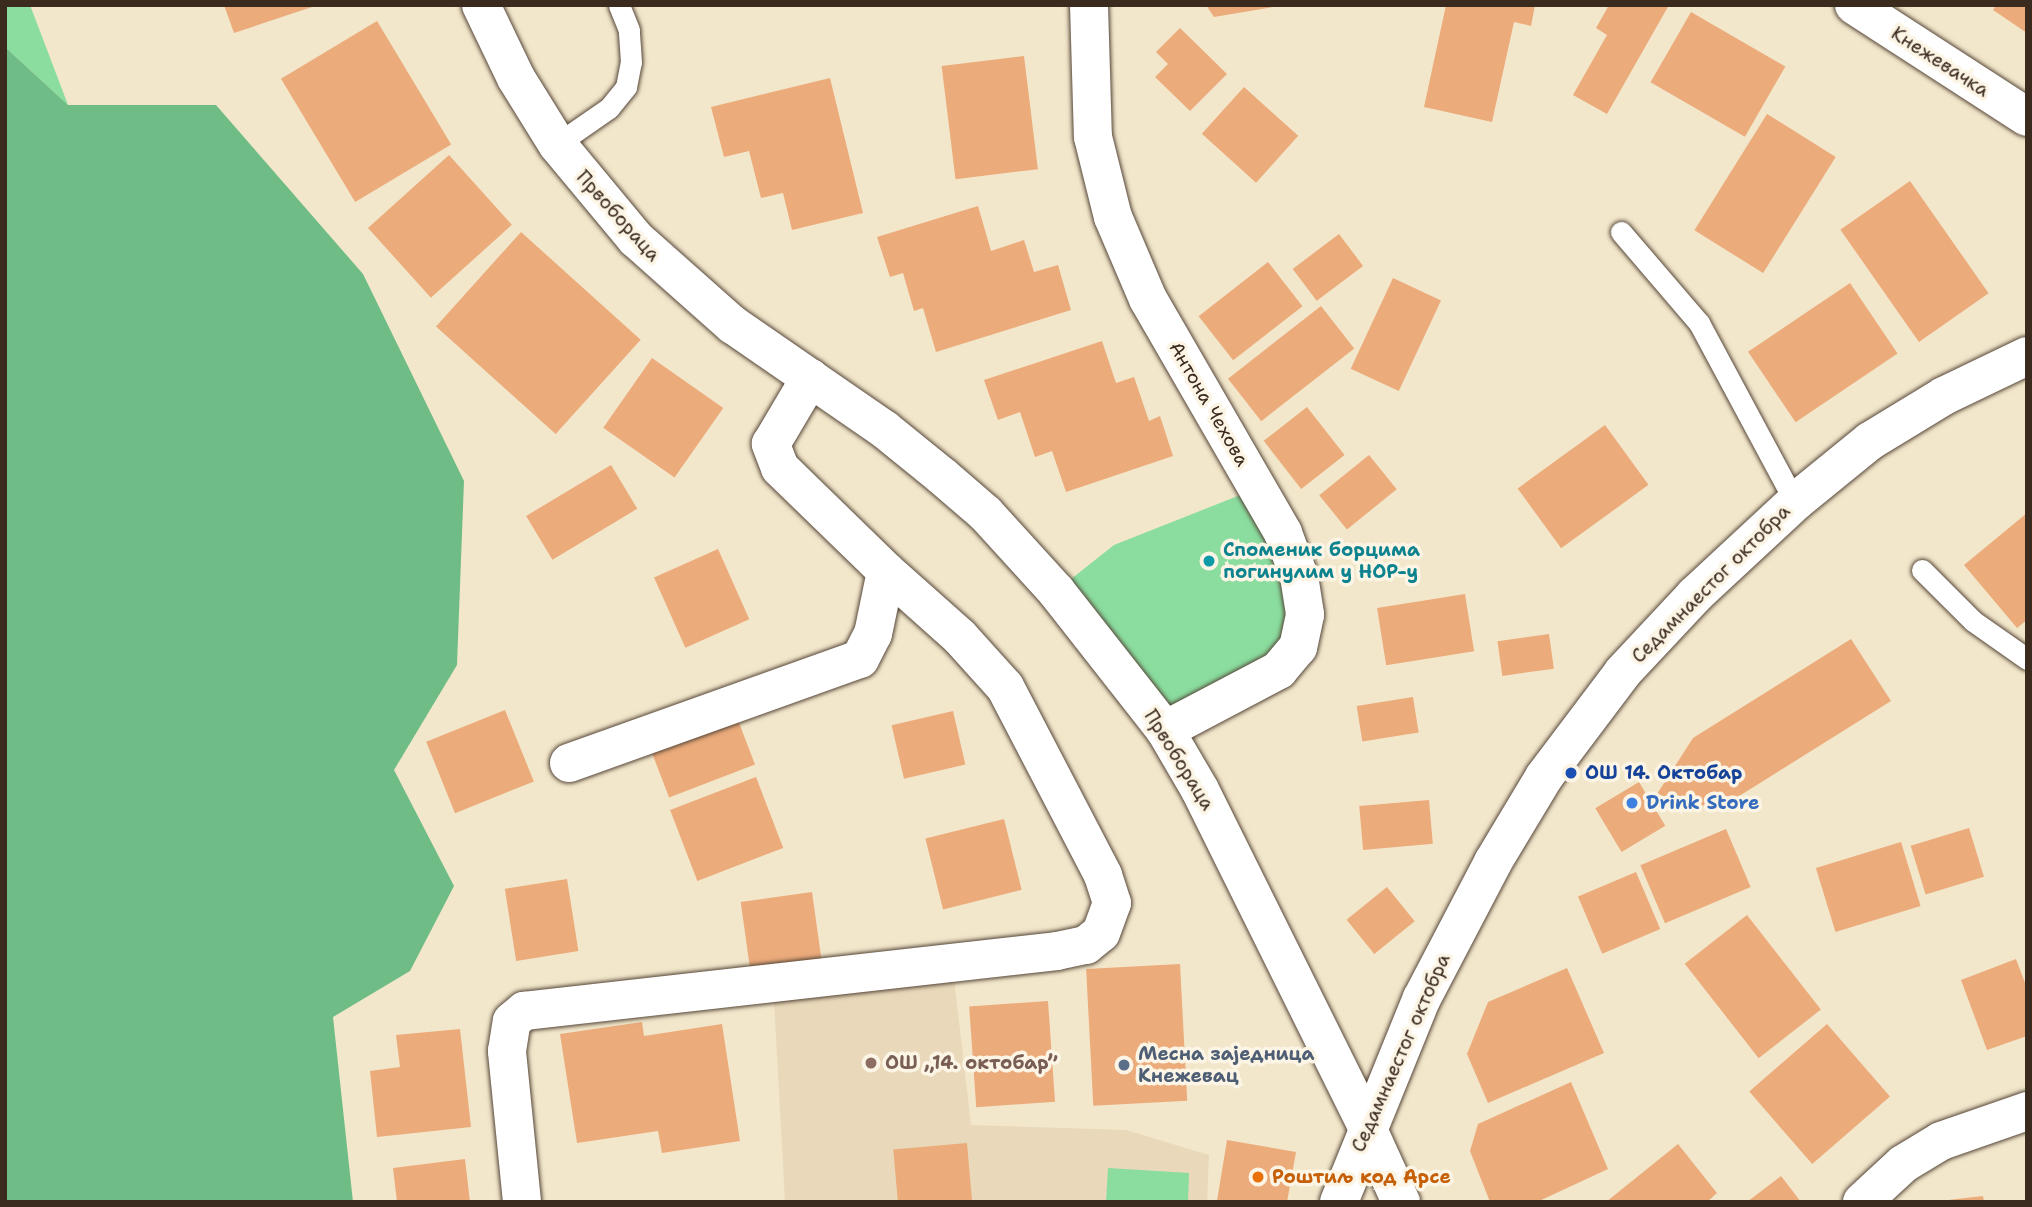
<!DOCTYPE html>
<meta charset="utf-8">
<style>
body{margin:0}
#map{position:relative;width:2032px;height:1207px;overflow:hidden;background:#f2e7cb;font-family:"Shantell Sans",sans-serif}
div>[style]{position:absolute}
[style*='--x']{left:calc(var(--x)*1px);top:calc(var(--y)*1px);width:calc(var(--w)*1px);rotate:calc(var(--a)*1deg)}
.built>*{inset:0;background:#e9d9ba}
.green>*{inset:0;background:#8add9f}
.forest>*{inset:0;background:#6fbc86}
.building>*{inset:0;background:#ecab7b;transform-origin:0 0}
.roads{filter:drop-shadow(0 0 2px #564638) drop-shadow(0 0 2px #564638)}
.lane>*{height:21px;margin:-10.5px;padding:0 10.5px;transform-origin:10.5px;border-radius:10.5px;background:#fff}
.street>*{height:38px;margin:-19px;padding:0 19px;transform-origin:19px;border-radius:19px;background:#fff}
.secondary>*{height:38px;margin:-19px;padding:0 19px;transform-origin:19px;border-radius:19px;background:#fff}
.dots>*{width:19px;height:19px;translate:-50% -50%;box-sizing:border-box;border:4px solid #fcf5e5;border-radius:50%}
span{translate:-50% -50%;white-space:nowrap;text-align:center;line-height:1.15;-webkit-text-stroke:7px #fcf5e5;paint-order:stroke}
.street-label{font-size:19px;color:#3b2a1e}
.culture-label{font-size:19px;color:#0d838f;font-weight:700}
.left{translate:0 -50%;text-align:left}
.transit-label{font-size:19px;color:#164399;font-weight:700}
.shop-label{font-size:19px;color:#366cbe;font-weight:700}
.service-label{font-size:19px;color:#4e5e75;font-weight:700}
.education-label{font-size:19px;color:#785e54;font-weight:700}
.food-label{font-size:19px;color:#c56008;font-weight:700}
.frame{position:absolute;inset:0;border:7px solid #3b2a1e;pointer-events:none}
</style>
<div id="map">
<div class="built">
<i style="clip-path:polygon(954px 978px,971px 1125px,1126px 1130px,1209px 1155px,1207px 1202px,785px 1202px,774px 1001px)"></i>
</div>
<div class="green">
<i style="clip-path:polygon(5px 5px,30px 5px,68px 105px,5px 47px)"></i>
<i style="clip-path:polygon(1258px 488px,1301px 632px,1165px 730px,1056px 591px,1114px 545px)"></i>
<i style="clip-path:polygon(1108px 1168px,1189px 1173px,1188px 1202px,1106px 1202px)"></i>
</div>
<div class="forest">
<i style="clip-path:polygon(5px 47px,68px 105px,216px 105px,363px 274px,464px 481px,457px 665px,394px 770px,454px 886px,410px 971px,333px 1017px,353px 1202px,5px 1202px)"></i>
</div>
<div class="building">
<i style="clip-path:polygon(224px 5px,315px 5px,315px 6px,234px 33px)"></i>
<i style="clip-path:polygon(1206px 5px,1273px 5px,1273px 7px,1214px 17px)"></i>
<i style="clip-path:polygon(1446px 5px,1535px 5px,1531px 26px,1514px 22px,1492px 122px,1424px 107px)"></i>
<i style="clip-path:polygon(1609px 5px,1669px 5px,1607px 114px,1573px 95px,1607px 35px,1596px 28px)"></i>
<i style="clip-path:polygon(1996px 5px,2027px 5px,2027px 33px,1993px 10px)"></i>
<i style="left:1691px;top:12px;width:109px;height:81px;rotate:30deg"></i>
<i style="left:377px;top:21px;width:144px;height:112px;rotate:59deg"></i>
<i style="clip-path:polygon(1180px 28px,1227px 74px,1190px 111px,1155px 77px,1168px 64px,1156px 52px)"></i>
<i style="left:1024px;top:56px;width:114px;height:83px;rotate:83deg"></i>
<i style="clip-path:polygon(830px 78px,863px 213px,792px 230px,783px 193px,761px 198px,749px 151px,724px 157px,711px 107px)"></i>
<i style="left:1244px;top:87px;width:73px;height:63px;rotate:42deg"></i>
<i style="left:1767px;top:114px;width:81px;height:137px;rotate:32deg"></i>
<i style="left:449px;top:155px;width:94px;height:109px;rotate:48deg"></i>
<i style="left:1910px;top:181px;width:137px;height:85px;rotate:55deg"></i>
<i style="clip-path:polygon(978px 206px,991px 251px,1024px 240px,1034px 272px,1058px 265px,1071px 310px,936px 352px,923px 308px,914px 311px,903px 273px,890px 277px,877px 237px)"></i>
<i style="left:521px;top:232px;width:161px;height:127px;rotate:42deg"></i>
<i style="left:1339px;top:234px;width:40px;height:58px;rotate:53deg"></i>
<i style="left:1268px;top:262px;width:56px;height:88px;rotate:52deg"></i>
<i style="left:1393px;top:278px;width:53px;height:100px;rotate:25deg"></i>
<i style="left:1850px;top:283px;width:85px;height:123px;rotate:56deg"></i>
<i style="left:1321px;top:306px;width:54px;height:118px;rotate:52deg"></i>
<i style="clip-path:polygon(1102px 341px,1116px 383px,1134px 377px,1149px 421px,1160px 416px,1173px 456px,1066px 492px,1052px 451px,1035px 457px,1020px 412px,998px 420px,984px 380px)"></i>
<i style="left:652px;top:358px;width:87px;height:85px;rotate:35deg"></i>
<i style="left:1307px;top:407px;width:61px;height:55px;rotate:52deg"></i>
<i style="left:1605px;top:425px;width:74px;height:108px;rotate:54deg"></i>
<i style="left:1369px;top:455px;width:44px;height:64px;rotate:51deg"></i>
<i style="left:611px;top:465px;width:51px;height:99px;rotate:59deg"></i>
<i style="clip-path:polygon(2027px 513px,2027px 620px,2017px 628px,1964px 565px)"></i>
<i style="left:718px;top:549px;width:77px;height:70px;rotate:66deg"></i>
<i style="left:1465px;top:594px;width:58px;height:89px;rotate:81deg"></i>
<i style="left:1549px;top:634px;width:35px;height:52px;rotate:82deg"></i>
<i style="clip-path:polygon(1851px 639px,1891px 701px,1728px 803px,1669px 809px,1657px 794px,1693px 738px)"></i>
<i style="left:1413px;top:697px;width:36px;height:57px;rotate:81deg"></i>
<i style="left:505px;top:710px;width:77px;height:85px;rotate:68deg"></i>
<i style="left:953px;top:711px;width:55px;height:63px;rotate:77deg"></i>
<i style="left:736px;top:715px;width:53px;height:92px;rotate:69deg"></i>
<i style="left:756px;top:777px;width:76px;height:92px;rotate:69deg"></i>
<i style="left:1639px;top:782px;width:51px;height:51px;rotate:59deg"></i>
<i style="left:1429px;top:800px;width:44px;height:70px;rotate:85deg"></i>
<i style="left:1004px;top:819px;width:73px;height:81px;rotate:76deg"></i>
<i style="left:1969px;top:828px;width:51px;height:61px;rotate:73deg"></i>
<i style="left:1726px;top:829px;width:63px;height:93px;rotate:67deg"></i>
<i style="left:1901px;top:842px;width:67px;height:89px;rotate:73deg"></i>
<i style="left:1636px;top:872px;width:62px;height:63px;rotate:67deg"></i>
<i style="left:567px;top:879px;width:73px;height:63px;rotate:81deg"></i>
<i style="left:1387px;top:887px;width:44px;height:52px;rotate:51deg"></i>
<i style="left:812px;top:892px;width:76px;height:72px;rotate:82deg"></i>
<i style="left:1747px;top:915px;width:120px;height:79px;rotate:52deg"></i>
<i style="clip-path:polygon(2016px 959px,2027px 988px,2027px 1036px,1987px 1050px,1961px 980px)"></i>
<i style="left:1180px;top:964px;width:137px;height:94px;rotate:87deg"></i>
<i style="clip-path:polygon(1567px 968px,1604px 1053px,1488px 1103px,1467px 1054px,1488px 1002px)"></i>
<i style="left:1048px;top:1001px;width:101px;height:79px;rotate:86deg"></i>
<i style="clip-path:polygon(642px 1022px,644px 1036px,722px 1024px,740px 1141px,662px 1153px,658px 1131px,577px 1143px,560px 1034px)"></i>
<i style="left:1827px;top:1024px;width:96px;height:103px;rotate:49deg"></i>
<i style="clip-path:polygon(460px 1029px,471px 1127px,377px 1137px,370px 1071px,400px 1067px,396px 1035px)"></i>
<i style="clip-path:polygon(1571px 1082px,1608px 1169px,1537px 1202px,1490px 1202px,1470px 1151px,1478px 1124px)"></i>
<i style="clip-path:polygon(1227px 1140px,1296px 1152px,1287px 1202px,1217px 1201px)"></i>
<i style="left:967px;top:1143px;width:59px;height:74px;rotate:85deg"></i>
<i style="clip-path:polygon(1678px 1144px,1717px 1193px,1707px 1202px,1606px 1202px)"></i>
<i style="clip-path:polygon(465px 1159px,470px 1202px,397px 1202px,393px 1168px)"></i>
<i style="clip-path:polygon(1781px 1176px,1801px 1202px,1747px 1202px)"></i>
<i style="clip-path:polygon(1983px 1196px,1984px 1202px,1948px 1202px,1948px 1200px)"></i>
</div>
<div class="roads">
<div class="lane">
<i style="--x:557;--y:144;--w:63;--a:-34.7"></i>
<i style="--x:609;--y:108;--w:27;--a:-51"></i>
<i style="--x:626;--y:87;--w:25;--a:-79"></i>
<i style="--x:631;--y:62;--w:32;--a:-94"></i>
<i style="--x:629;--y:30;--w:27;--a:-112"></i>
<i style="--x:1621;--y:232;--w:120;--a:49.4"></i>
<i style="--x:1699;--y:323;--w:203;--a:61.8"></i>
<i style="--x:1922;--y:570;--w:72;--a:45"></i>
<i style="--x:1973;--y:621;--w:66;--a:35.1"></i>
</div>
<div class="street">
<i style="--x:1089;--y:5;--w:132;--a:88.3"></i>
<i style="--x:1093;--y:137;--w:82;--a:76"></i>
<i style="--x:1113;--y:217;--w:89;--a:66.9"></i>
<i style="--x:1148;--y:299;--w:270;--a:60"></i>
<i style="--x:1283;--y:533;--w:46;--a:69.6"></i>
<i style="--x:1299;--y:576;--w:39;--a:81"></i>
<i style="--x:1305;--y:615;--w:33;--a:102"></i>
<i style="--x:1298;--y:647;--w:30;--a:130"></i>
<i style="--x:1279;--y:670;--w:129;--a:152.2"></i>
<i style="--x:1854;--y:5;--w:206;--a:32.9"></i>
<i style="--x:569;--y:763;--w:309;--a:-19.7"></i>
<i style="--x:860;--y:659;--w:28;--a:-63"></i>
<i style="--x:873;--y:634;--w:64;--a:-78.3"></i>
<i style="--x:886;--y:571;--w:148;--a:-135.8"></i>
<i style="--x:780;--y:468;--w:26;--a:-111"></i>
<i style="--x:771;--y:444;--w:77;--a:-59.4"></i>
<i style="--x:1366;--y:1125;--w:85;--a:65.6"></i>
<i style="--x:522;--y:1202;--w:152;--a:-95.7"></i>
<i style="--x:507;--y:1051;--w:30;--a:-81"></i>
<i style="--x:512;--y:1021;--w:16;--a:-40"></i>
<i style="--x:524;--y:1011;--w:536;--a:-6.42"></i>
<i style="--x:1057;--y:951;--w:30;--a:-12"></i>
<i style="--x:1086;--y:945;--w:19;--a:-39"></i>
<i style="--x:1101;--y:933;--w:32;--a:-70"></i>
<i style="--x:1112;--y:903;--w:29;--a:-108"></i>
<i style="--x:1103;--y:875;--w:212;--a:-117.5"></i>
<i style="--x:1005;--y:687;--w:67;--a:-132"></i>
<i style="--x:960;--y:637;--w:99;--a:-138.3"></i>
<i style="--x:1862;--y:1202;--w:56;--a:-42.8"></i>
<i style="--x:1903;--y:1164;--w:44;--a:-31.2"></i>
<i style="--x:1941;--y:1141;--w:91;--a:-19.2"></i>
</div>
<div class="secondary">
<i style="--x:481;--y:5;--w:81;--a:64.4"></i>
<i style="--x:516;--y:78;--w:78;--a:58.2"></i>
<i style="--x:557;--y:144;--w:124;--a:50.3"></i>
<i style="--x:636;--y:239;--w:130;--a:41.6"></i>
<i style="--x:733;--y:325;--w:183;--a:34.6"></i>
<i style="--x:884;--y:429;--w:75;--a:39"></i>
<i style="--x:942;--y:476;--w:58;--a:40.8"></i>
<i style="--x:986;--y:514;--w:104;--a:47.7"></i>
<i style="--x:1056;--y:591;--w:177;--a:51.9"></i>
<i style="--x:1165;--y:730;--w:69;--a:59.7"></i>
<i style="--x:1200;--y:790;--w:374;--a:63.6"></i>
<i style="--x:1339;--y:1202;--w:220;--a:-67.9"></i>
<i style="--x:1422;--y:998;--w:153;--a:-62.4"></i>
<i style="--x:1493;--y:862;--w:99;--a:-59"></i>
<i style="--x:1544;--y:777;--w:131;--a:-53"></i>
<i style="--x:1623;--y:672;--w:105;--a:-46.9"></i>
<i style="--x:1695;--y:595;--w:137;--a:-42.9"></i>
<i style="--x:1795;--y:502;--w:97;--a:-39.1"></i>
<i style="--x:1870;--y:441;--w:87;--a:-31.3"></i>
<i style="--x:1944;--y:396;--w:92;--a:-25.7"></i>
</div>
</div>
<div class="dots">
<i style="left:1209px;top:561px;background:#0f9aa8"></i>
<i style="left:1571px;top:773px;background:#1a4fb4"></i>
<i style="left:1632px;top:803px;background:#3f7fe0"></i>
<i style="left:871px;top:1063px;background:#8d6e63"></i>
<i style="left:1124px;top:1065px;background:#5c6f8a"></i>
<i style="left:1258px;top:1177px;background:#e8710a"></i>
</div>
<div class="street-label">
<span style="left:1940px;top:62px;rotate:33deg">Кнежевачка</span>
<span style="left:618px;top:216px;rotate:48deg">Првобораца</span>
<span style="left:1209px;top:404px;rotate:60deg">Антона Чехова</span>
<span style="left:1711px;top:584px;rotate:-45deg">Седамнаестог октобра</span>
<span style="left:1179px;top:760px;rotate:58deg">Првобораца</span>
<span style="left:1401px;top:1053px;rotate:-66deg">Седамнаестог октобра</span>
</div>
<div class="culture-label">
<span class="left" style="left:1223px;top:561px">Споменик борцима<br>погинулим у НОР-у</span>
</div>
<div class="transit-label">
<span class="left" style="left:1585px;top:773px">ОШ 14. Октобар</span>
</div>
<div class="shop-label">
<span class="left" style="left:1646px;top:803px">Drink Store</span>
</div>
<div class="service-label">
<span class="left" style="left:1138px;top:1065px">Месна заједница<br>Кнежевац</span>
</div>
<div class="education-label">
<span class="left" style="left:885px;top:1063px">ОШ „14. октобар”</span>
</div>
<div class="food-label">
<span class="left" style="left:1272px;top:1177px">Роштиљ код Арсе</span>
</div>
<div class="frame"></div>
</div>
